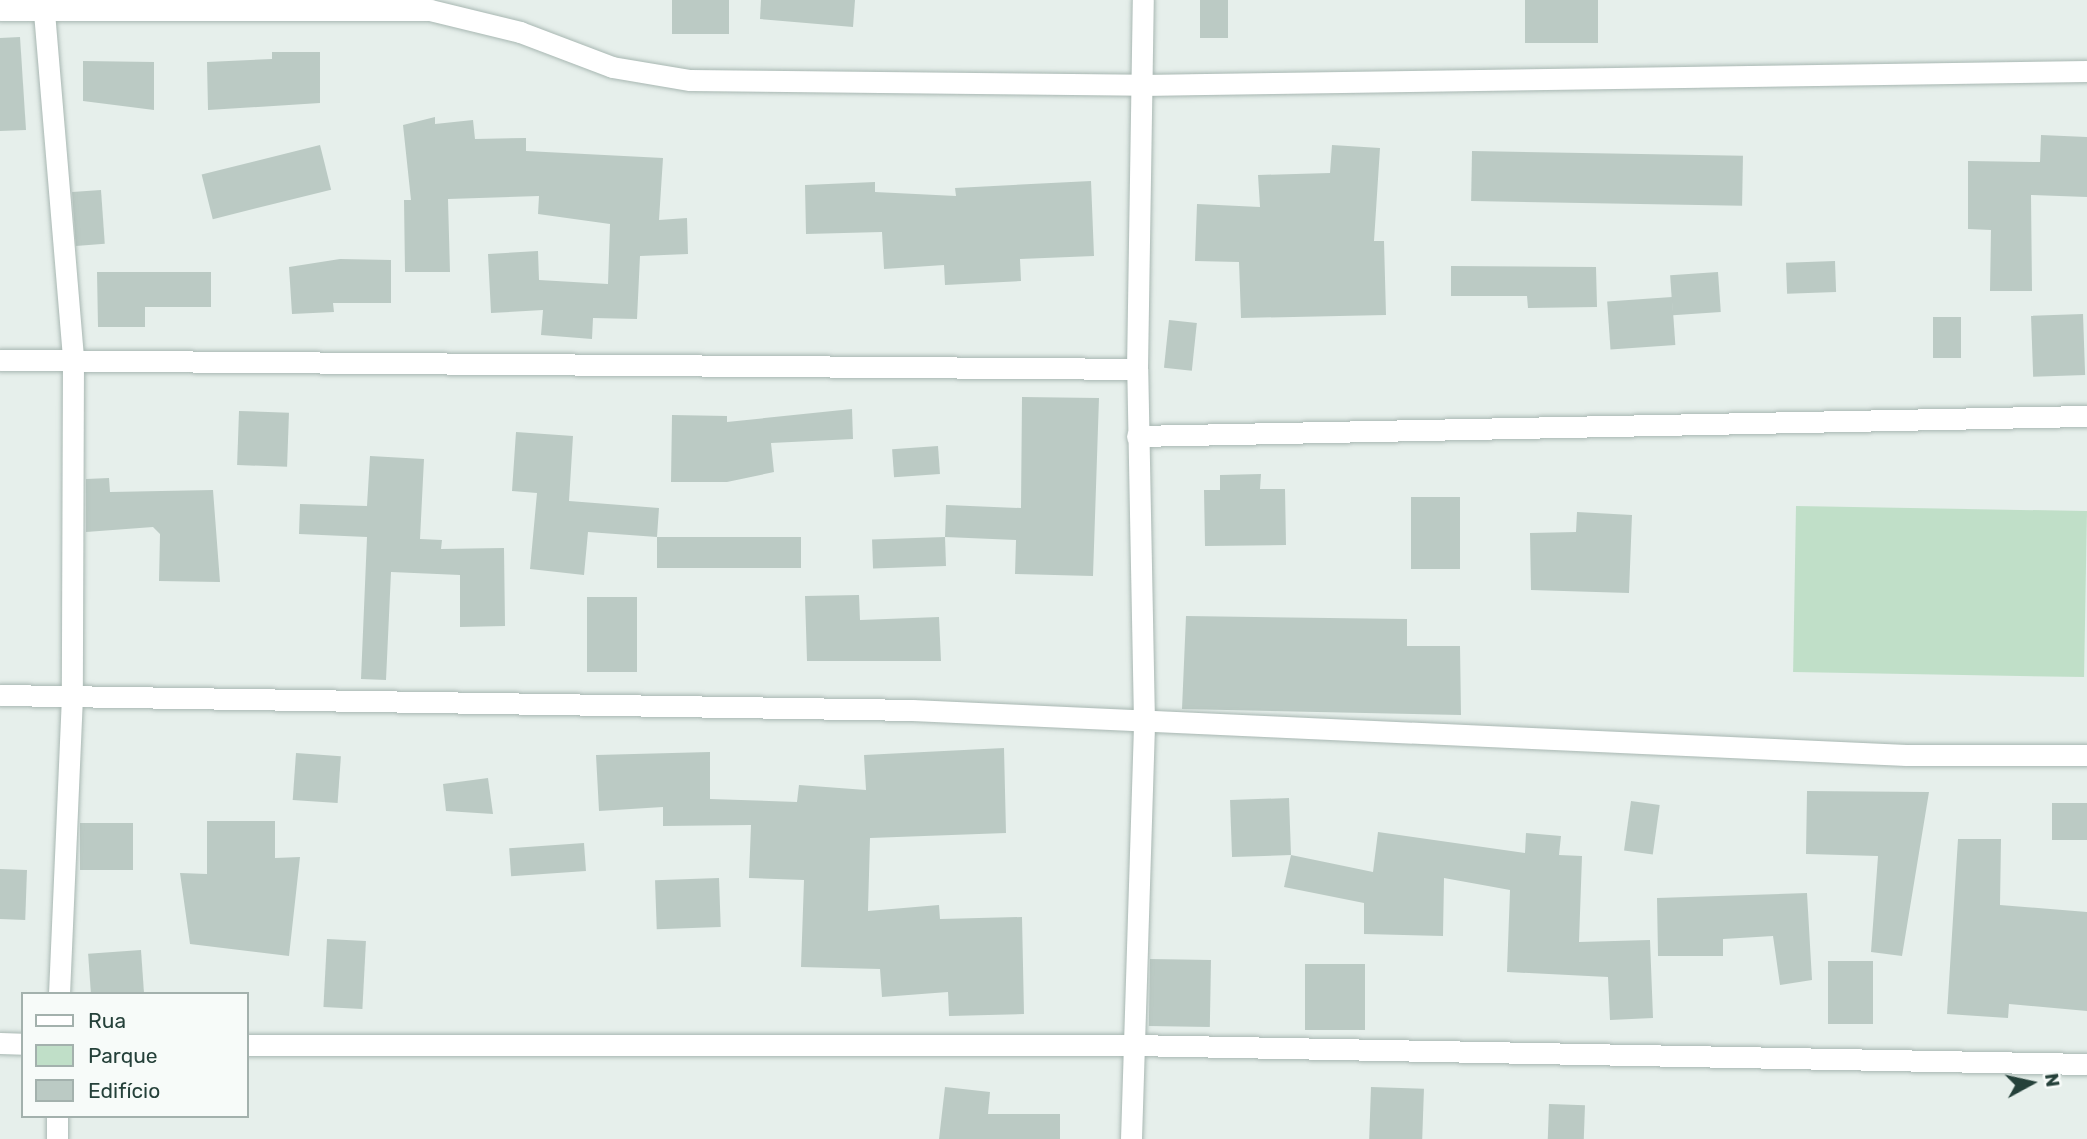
<!DOCTYPE html>
<meta charset="utf-8">
<style>
body{margin:0}
#map{position:relative;width:2087px;height:1139px;overflow:hidden;background:#e6efeb;font-family:Rubik,sans-serif}
div>[style]{position:absolute}
[style*='--x']{left:calc(var(--x)*1px);top:calc(var(--y)*1px);width:calc(var(--w)*1px);rotate:calc(var(--a)*1deg)}
.green>*{inset:0;background:#c0dfc8;transform-origin:0 0}
.building>*{inset:0;background:#bbcac4;transform-origin:0 0}
.roads{filter:drop-shadow(0 0 2px #a8b7b2) drop-shadow(0 0 2px #a8b7b2)}
.minor>*{height:21px;margin:-10.5px;padding:0 10.5px;transform-origin:10.5px;border-radius:10.5px;background:#fff}
span{translate:-50% -50%;white-space:nowrap;text-align:center;line-height:1.15;-webkit-text-stroke:6px #f7fbf9;paint-order:stroke}
.legend{position:absolute;left:21px;top:992px;width:228px;height:126px;box-sizing:border-box;background:#f7fbf9;border:2px solid #a3b1ad;margin:0;padding:9px 12px;list-style:none;font-size:21px;color:#25413a}
.legend li{display:flex;align-items:center;gap:14px;height:35px}
.legend b{width:35px;border:2px solid #a3b1ad}
.north{position:absolute;left:1996px;top:1048px;width:70px;height:70px;-webkit-text-stroke:5px #f7fbf9;paint-order:stroke;rotate:82deg;font-size:19px;font-weight:700;line-height:28px;text-align:center;color:#25413a}
.north::after{content:'';display:block;margin:auto;width:24px;height:32px;background:#25413a;clip-path:polygon(50% 0,100% 100%,50% 72%,0 100%)}
</style>
<div id="map">
<div class="green">
<i style="left:1796px;top:506px;width:291px;height:166px;rotate:1deg"></i>
</div>
<div class="building">
<i style="left:672px;top:0;width:57px;height:34px"></i>
<i style="clip-path:polygon(761px 0,855px 0,853px 27px,760px 19px)"></i>
<i style="left:1200px;top:0;width:28px;height:38px"></i>
<i style="left:1525px;top:0;width:73px;height:43px"></i>
<i style="clip-path:polygon(20px 37px,26px 130px,0 131px,0 38px)"></i>
<i style="clip-path:polygon(272px 52px,320px 52px,320px 103px,208px 110px,207px 62px,272px 59px)"></i>
<i style="clip-path:polygon(83px 61px,154px 62px,154px 110px,83px 101px)"></i>
<i style="clip-path:polygon(435px 117px,435px 124px,473px 120px,475px 139px,526px 138px,526px 151px,663px 158px,659px 220px,687px 218px,688px 254px,640px 256px,637px 319px,593px 318px,592px 339px,541px 335px,543px 310px,491px 313px,488px 254px,538px 251px,539px 280px,608px 284px,610px 224px,538px 214px,539px 196px,448px 199px,450px 272px,405px 272px,404px 200px,411px 200px,403px 125px)"></i>
<i style="clip-path:polygon(2041px 135px,2087px 137px,2087px 197px,2031px 195px,2032px 291px,1990px 291px,1991px 230px,1968px 229px,1968px 161px,2040px 162px)"></i>
<i style="left:320px;top:145px;width:46px;height:122px;rotate:76deg"></i>
<i style="clip-path:polygon(1332px 145px,1380px 148px,1374px 241px,1384px 241px,1386px 315px,1241px 318px,1239px 262px,1195px 261px,1197px 204px,1260px 207px,1258px 175px,1330px 173px)"></i>
<i style="left:1472px;top:151px;width:271px;height:50px;rotate:1deg"></i>
<i style="clip-path:polygon(1091px 181px,1094px 256px,1020px 259px,1021px 281px,945px 285px,944px 265px,884px 269px,882px 232px,806px 234px,805px 185px,875px 182px,875px 192px,956px 196px,955px 188px)"></i>
<i style="left:101px;top:190px;width:54px;height:29px;rotate:86deg"></i>
<i style="clip-path:polygon(340px 259px,391px 260px,391px 303px,333px 303px,334px 312px,292px 314px,289px 267px)"></i>
<i style="left:1835px;top:261px;width:31px;height:49px;rotate:88deg"></i>
<i style="clip-path:polygon(1451px 266px,1596px 267px,1597px 307px,1528px 308px,1527px 296px,1451px 296px)"></i>
<i style="clip-path:polygon(97px 272px,211px 272px,211px 307px,145px 307px,145px 327px,98px 327px)"></i>
<i style="left:1718px;top:272px;width:40px;height:48px;rotate:86deg"></i>
<i style="left:1672px;top:297px;width:48px;height:65px;rotate:86deg"></i>
<i style="left:2083px;top:314px;width:61px;height:52px;rotate:88deg"></i>
<i style="left:1933px;top:317px;width:28px;height:41px"></i>
<i style="left:1169px;top:320px;width:28px;height:48px;rotate:6deg"></i>
<i style="clip-path:polygon(1022px 397px,1099px 398px,1093px 576px,1015px 574px,1016px 540px,945px 537px,946px 505px,1021px 508px)"></i>
<i style="clip-path:polygon(852px 409px,853px 439px,771px 443px,774px 472px,727px 482px,671px 482px,672px 415px,727px 416px,727px 422px)"></i>
<i style="left:239px;top:411px;width:50px;height:54px;rotate:2deg"></i>
<i style="clip-path:polygon(516px 432px,573px 436px,569px 501px,659px 508px,657px 537px,588px 532px,584px 575px,530px 569px,537px 493px,512px 491px)"></i>
<i style="left:938px;top:446px;width:28px;height:46px;rotate:86deg"></i>
<i style="clip-path:polygon(370px 456px,424px 459px,420px 539px,442px 540px,441px 549px,504px 548px,505px 626px,460px 627px,460px 575px,391px 572px,386px 680px,361px 679px,367px 537px,299px 534px,300px 504px,367px 506px)"></i>
<i style="clip-path:polygon(1261px 474px,1260px 489px,1285px 489px,1286px 545px,1205px 546px,1204px 490px,1220px 490px,1220px 475px)"></i>
<i style="clip-path:polygon(109px 478px,110px 492px,213px 490px,220px 582px,159px 581px,160px 534px,153px 527px,86px 532px,86px 479px)"></i>
<i style="left:1411px;top:497px;width:49px;height:72px"></i>
<i style="clip-path:polygon(1577px 512px,1632px 515px,1629px 593px,1531px 590px,1530px 533px,1576px 532px)"></i>
<i style="left:657px;top:537px;width:144px;height:31px"></i>
<i style="left:945px;top:537px;width:29px;height:73px;rotate:88deg"></i>
<i style="clip-path:polygon(859px 595px,860px 620px,939px 617px,941px 661px,807px 661px,805px 596px)"></i>
<i style="left:587px;top:597px;width:50px;height:75px"></i>
<i style="clip-path:polygon(1186px 616px,1407px 619px,1407px 646px,1460px 646px,1461px 715px,1182px 709px)"></i>
<i style="clip-path:polygon(1004px 748px,1006px 833px,870px 838px,868px 911px,939px 905px,940px 919px,1022px 917px,1024px 1014px,949px 1016px,948px 992px,882px 997px,880px 969px,801px 967px,804px 880px,749px 878px,751px 825px,663px 826px,663px 807px,599px 811px,596px 755px,710px 752px,710px 799px,797px 802px,799px 785px,866px 790px,864px 755px)"></i>
<i style="left:296px;top:753px;width:45px;height:47px;rotate:4deg"></i>
<i style="clip-path:polygon(488px 778px,493px 814px,446px 811px,443px 784px)"></i>
<i style="clip-path:polygon(1807px 791px,1929px 792px,1902px 956px,1871px 952px,1878px 856px,1806px 854px)"></i>
<i style="left:1289px;top:798px;width:57px;height:59px;rotate:88deg"></i>
<i style="left:1631px;top:801px;width:29px;height:50px;rotate:8deg"></i>
<i style="left:2087px;top:803px;width:37px;height:35px;rotate:90deg"></i>
<i style="clip-path:polygon(207px 821px,275px 821px,275px 858px,300px 857px,289px 956px,190px 944px,180px 873px,207px 874px)"></i>
<i style="left:80px;top:823px;width:53px;height:47px"></i>
<i style="clip-path:polygon(1378px 832px,1525px 853px,1526px 833px,1561px 836px,1559px 855px,1582px 856px,1579px 942px,1650px 940px,1653px 1018px,1610px 1020px,1608px 977px,1507px 972px,1510px 890px,1444px 878px,1443px 936px,1364px 934px,1364px 903px,1284px 887px,1291px 855px,1373px 872px)"></i>
<i style="clip-path:polygon(1958px 839px,2001px 839px,2000px 905px,2087px 912px,2087px 1011px,2009px 1004px,2008px 1018px,1947px 1014px)"></i>
<i style="left:584px;top:843px;width:28px;height:75px;rotate:86deg"></i>
<i style="left:0;top:869px;width:27px;height:50px;rotate:2deg"></i>
<i style="left:719px;top:878px;width:49px;height:64px;rotate:88deg"></i>
<i style="clip-path:polygon(1807px 893px,1812px 980px,1780px 985px,1773px 936px,1723px 939px,1723px 956px,1658px 956px,1657px 898px)"></i>
<i style="left:327px;top:939px;width:39px;height:68px;rotate:3deg"></i>
<i style="left:141px;top:950px;width:44px;height:53px;rotate:86deg"></i>
<i style="left:1150px;top:959px;width:61px;height:67px;rotate:1deg"></i>
<i style="left:1828px;top:961px;width:45px;height:63px"></i>
<i style="left:1305px;top:964px;width:60px;height:66px"></i>
<i style="clip-path:polygon(945px 1087px,990px 1092px,988px 1114px,1060px 1114px,1060px 1139px,939px 1139px)"></i>
<i style="left:1371px;top:1087px;width:53px;height:52px;rotate:2deg"></i>
<i style="left:1549px;top:1104px;width:36px;height:35px;rotate:2deg"></i>
</div>
<div class="roads">
<div class="minor">
<i style="--x:43;--y:0;--w:361;--a:85.2"></i>
<i style="--x:73;--y:360;--w:336;--a:90.2"></i>
<i style="--x:72;--y:696;--w:298;--a:92.5"></i>
<i style="--x:0;--y:10;--w:430;--a:0"></i>
<i style="--x:430;--y:10;--w:93;--a:13.7"></i>
<i style="--x:520;--y:32;--w:98;--a:20.8"></i>
<i style="--x:612;--y:67;--w:79;--a:9.5"></i>
<i style="--x:690;--y:80;--w:452;--a:0.6"></i>
<i style="--x:1142;--y:85;--w:945;--a:-0.85"></i>
<i style="--x:0;--y:360;--w:1137;--a:0.45"></i>
<i style="--x:1137;--y:436;--w:950;--a:-1.21"></i>
<i style="--x:0;--y:695;--w:912;--a:0.94"></i>
<i style="--x:912;--y:710;--w:995;--a:2.59"></i>
<i style="--x:1906;--y:755;--w:181;--a:0"></i>
<i style="--x:0;--y:1043;--w:23;--a:2"></i>
<i style="--x:247;--y:1045;--w:885;--a:0"></i>
<i style="--x:1132;--y:1045;--w:955;--a:1.14"></i>
<i style="--x:57;--y:1139;--w:23;--a:-90"></i>
<i style="--x:1131;--y:1139;--w:417;--a:-88.2"></i>
<i style="--x:1144;--y:722;--w:353;--a:-91.1"></i>
<i style="--x:1137;--y:369;--w:369;--a:-89.1"></i>
</div>
</div>
<ul class="legend">
<li><b style="height:9px;background:#fff"></b>Rua</li>
<li><b style="height:19px;background:#c0dfc8"></b>Parque</li>
<li><b style="height:19px;background:#bbcac4"></b>Edifício</li>
</ul>
<div class="north">N</div>
</div>
